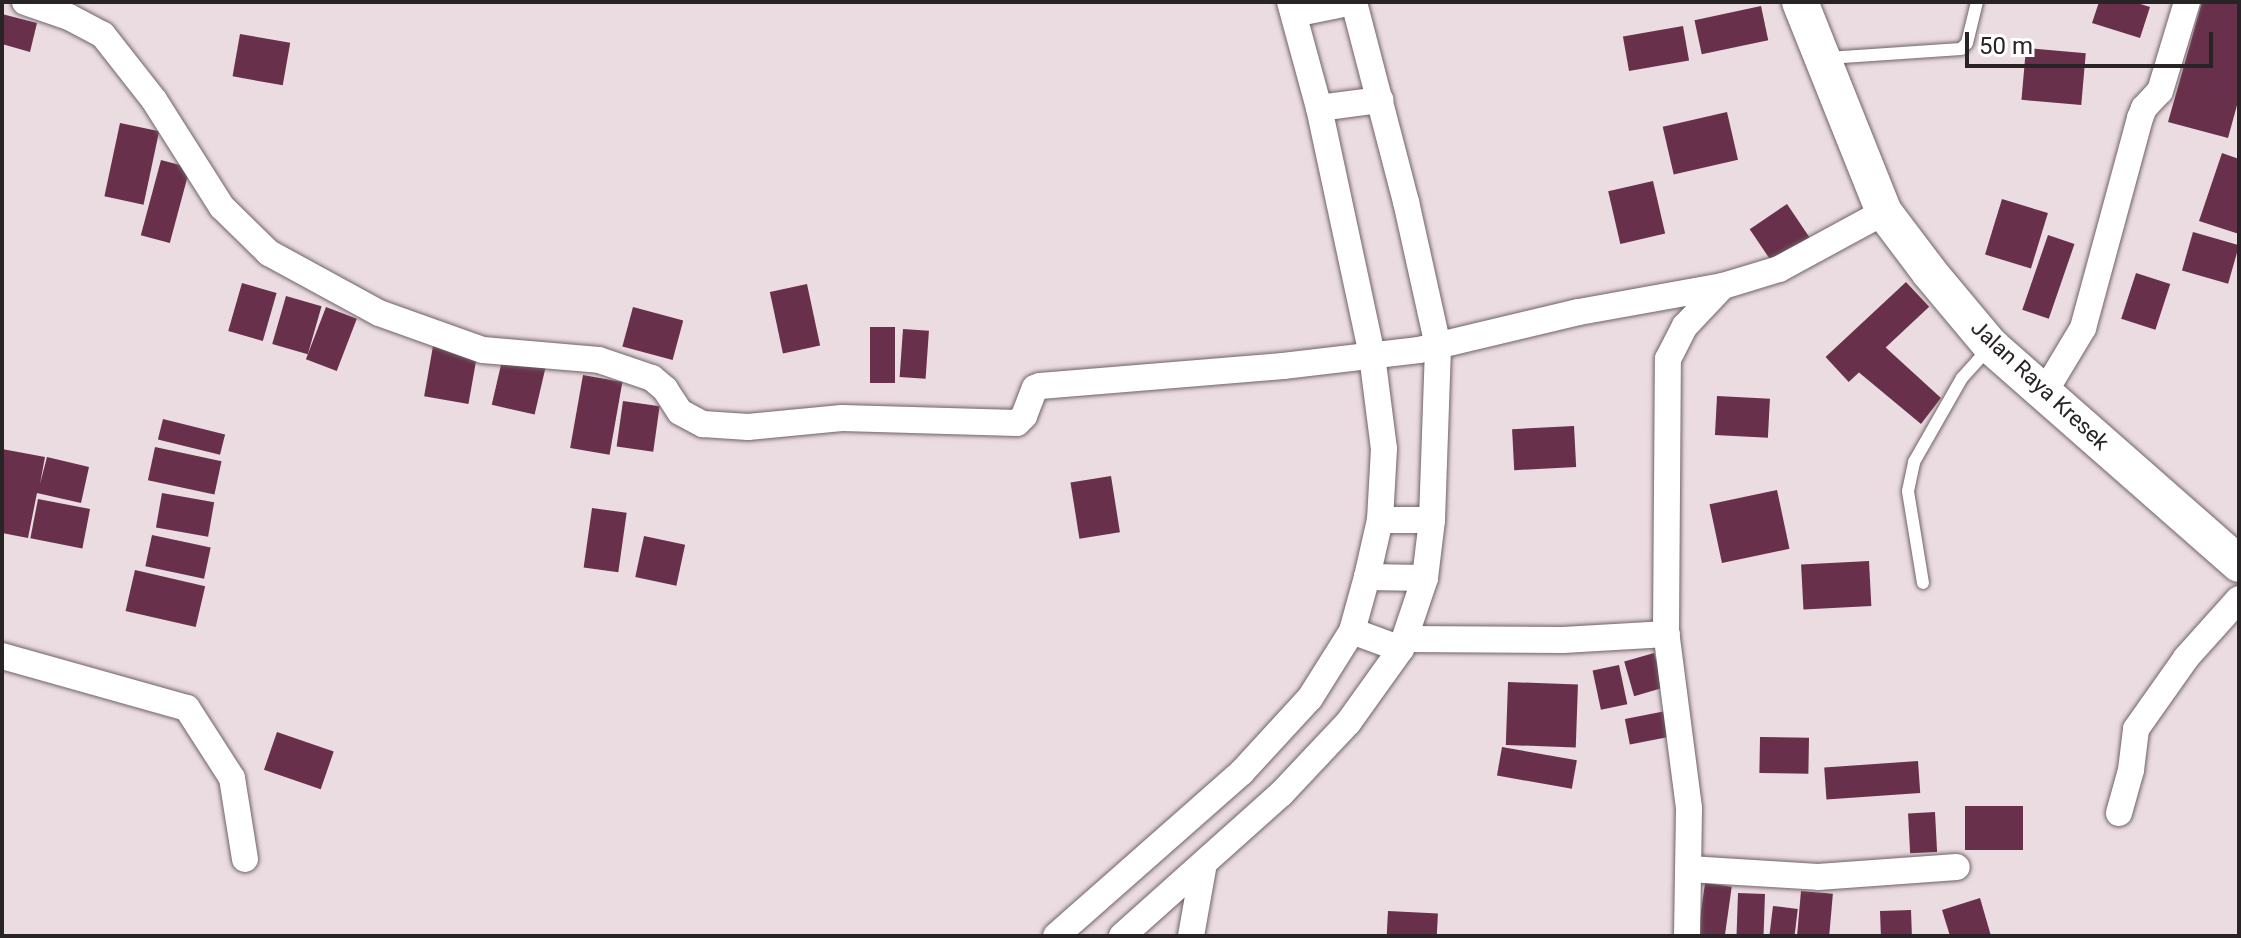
<!DOCTYPE html>
<style>
body{margin:0}
#map{position:relative;width:2241px;height:938px;overflow:hidden;background:#ebdce2;font-family:Roboto,sans-serif}
div>[style]{position:absolute}
[style*='--x']{left:calc(var(--x)*1px);top:calc(var(--y)*1px);width:calc(var(--w)*1px);rotate:calc(var(--a)*1deg)}
.building>*{inset:0;background:#69304b;transform-origin:0 0}
.roads{filter:drop-shadow(0 0 2px #706368) drop-shadow(0 0 2px #706368)}
.lane>*{height:12px;margin:-6px;padding:0 6px;transform-origin:6px;border-radius:6px;background:#fff}
.street>*{height:26px;margin:-13px;padding:0 13px;transform-origin:13px;border-radius:13px;background:#fff}
.secondary>*{height:36px;margin:-18px;padding:0 18px;transform-origin:18px;border-radius:18px;background:#fff}
span{translate:-50% -50%;white-space:nowrap;text-align:center;line-height:1.15;-webkit-text-stroke:8px #fff;paint-order:stroke}
.street-label{font-size:22px;color:#282325}
.frame{position:absolute;inset:0;border:4px solid #282325;pointer-events:none}
.scale{position:absolute;left:1965px;top:32px;width:248px;height:36px;box-sizing:border-box;border:4px solid #282325;border-top:0;padding-left:10px;font-size:24px;line-height:28px;white-space:nowrap;color:#282325;-webkit-text-stroke:6px #fff;paint-order:stroke}
</style>
<div id="map">
<div class="building">
<i style="clip-path:polygon(2099px 2px,2134px 2px,2150px 7px,2140px 38px,2092px 23px)"></i>
<i style="clip-path:polygon(2202px 2px,2239px 2px,2239px 98px,2228px 138px,2168px 122px)"></i>
<i style="left:1761px;top:6px;width:35px;height:68px;rotate:78deg"></i>
<i style="clip-path:polygon(2px 14px,37px 23px,30px 52px,2px 44px)"></i>
<i style="left:1683px;top:26px;width:35px;height:61px;rotate:80deg"></i>
<i style="left:240px;top:34px;width:51px;height:43px;rotate:10deg"></i>
<i style="left:2026px;top:48px;width:60px;height:52px;rotate:5deg"></i>
<i style="left:1727px;top:112px;width:49px;height:66px;rotate:77deg"></i>
<i style="left:120px;top:123px;width:40px;height:75px;rotate:12deg"></i>
<i style="clip-path:polygon(2222px 153px,2239px 159px,2239px 234px,2199px 221px)"></i>
<i style="left:161px;top:160px;width:30px;height:78px;rotate:15deg"></i>
<i style="left:1653px;top:181px;width:54px;height:46px;rotate:77deg"></i>
<i style="left:2002px;top:199px;width:48px;height:58px;rotate:17deg"></i>
<i style="left:1787px;top:204px;width:41px;height:45px;rotate:56deg"></i>
<i style="left:2193px;top:232px;width:48px;height:40px;rotate:16deg"></i>
<i style="left:2048px;top:235px;width:28px;height:79px;rotate:19deg"></i>
<i style="left:2136px;top:273px;width:36px;height:48px;rotate:18deg"></i>
<i style="left:1906px;top:282px;width:34px;height:110px;rotate:47deg"></i>
<i style="left:242px;top:283px;width:36px;height:50px;rotate:16deg"></i>
<i style="left:807px;top:284px;width:63px;height:38px;rotate:78deg"></i>
<i style="left:286px;top:296px;width:37px;height:50px;rotate:16deg"></i>
<i style="left:326px;top:307px;width:33px;height:56px;rotate:21deg"></i>
<i style="left:633px;top:307px;width:52px;height:41px;rotate:15deg"></i>
<i style="left:870px;top:327px;width:25px;height:56px"></i>
<i style="left:903px;top:329px;width:26px;height:48px;rotate:4deg"></i>
<i style="left:433px;top:346px;width:45px;height:51px;rotate:10deg"></i>
<i style="clip-path:polygon(1884px 346px,1941px 398px,1921px 424px,1856px 370px)"></i>
<i style="left:503px;top:356px;width:44px;height:50px;rotate:13deg"></i>
<i style="left:583px;top:375px;width:40px;height:74px;rotate:10deg"></i>
<i style="left:1717px;top:396px;width:53px;height:39px;rotate:3deg"></i>
<i style="left:623px;top:401px;width:37px;height:46px;rotate:8deg"></i>
<i style="left:163px;top:419px;width:64px;height:21px;rotate:14deg"></i>
<i style="left:1574px;top:426px;width:41px;height:62px;rotate:87deg"></i>
<i style="left:155px;top:447px;width:68px;height:34px;rotate:12deg"></i>
<i style="clip-path:polygon(2px 449px,45px 457px,40px 484px,47px 457px,89px 467px,81px 503px,37px 493px,28px 538px,2px 533px)"></i>
<i style="left:1111px;top:476px;width:57px;height:41px;rotate:81deg"></i>
<i style="left:1777px;top:490px;width:60px;height:69px;rotate:78deg"></i>
<i style="left:162px;top:493px;width:53px;height:35px;rotate:10deg"></i>
<i style="left:38px;top:499px;width:53px;height:40px;rotate:11deg"></i>
<i style="left:592px;top:508px;width:35px;height:60px;rotate:8deg"></i>
<i style="left:152px;top:535px;width:60px;height:32px;rotate:12deg"></i>
<i style="left:644px;top:536px;width:42px;height:42px;rotate:12deg"></i>
<i style="left:1869px;top:561px;width:45px;height:68px;rotate:87deg"></i>
<i style="left:135px;top:570px;width:72px;height:42px;rotate:13deg"></i>
<i style="left:1654px;top:653px;width:36px;height:31px;rotate:74deg"></i>
<i style="left:1619px;top:665px;width:40px;height:27px;rotate:78deg"></i>
<i style="left:1508px;top:682px;width:70px;height:63px;rotate:2deg"></i>
<i style="left:1671px;top:710px;width:26px;height:47px;rotate:79deg"></i>
<i style="left:277px;top:732px;width:60px;height:40px;rotate:19deg"></i>
<i style="left:1760px;top:737px;width:49px;height:36px;rotate:1deg"></i>
<i style="left:1502px;top:747px;width:76px;height:29px;rotate:10deg"></i>
<i style="left:1918px;top:761px;width:32px;height:94px;rotate:86deg"></i>
<i style="left:2023px;top:806px;width:44px;height:58px;rotate:90deg"></i>
<i style="left:1935px;top:812px;width:40px;height:27px;rotate:87deg"></i>
<i style="left:1705px;top:883px;width:27px;height:54px;rotate:8deg"></i>
<i style="left:1801px;top:891px;width:32px;height:45px;rotate:5deg"></i>
<i style="left:1738px;top:893px;width:27px;height:43px;rotate:2deg"></i>
<i style="clip-path:polygon(1980px 898px,1991px 936px,1950px 936px,1942px 910px)"></i>
<i style="left:1773px;top:906px;width:25px;height:30px;rotate:7deg"></i>
<i style="left:1911px;top:910px;width:26px;height:31px;rotate:88deg"></i>
<i style="left:1388px;top:911px;width:50px;height:25px;rotate:3deg"></i>
</div>
<div class="roads">
<div class="lane">
<i style="--x:1828;--y:58;--w:133;--a:-3.9"></i>
<i style="--x:1961;--y:49;--w:8;--a:-45"></i>
<i style="--x:1967;--y:43;--w:42;--a:-76.3"></i>
<i style="--x:1923;--y:583;--w:93;--a:-99.3"></i>
<i style="--x:1908;--y:491;--w:30;--a:-78"></i>
<i style="--x:1914;--y:462;--w:97;--a:-60.3"></i>
<i style="--x:1962;--y:378;--w:40;--a:-48"></i>
</div>
<div class="street">
<i style="--x:25;--y:2;--w:46;--a:18.8"></i>
<i style="--x:69;--y:17;--w:38;--a:28"></i>
<i style="--x:103;--y:35;--w:83;--a:51.9"></i>
<i style="--x:154;--y:100;--w:127;--a:57.6"></i>
<i style="--x:222;--y:207;--w:66;--a:44.4"></i>
<i style="--x:269;--y:253;--w:125;--a:28.6"></i>
<i style="--x:379;--y:313;--w:110;--a:19.6"></i>
<i style="--x:483;--y:350;--w:116;--a:4.9"></i>
<i style="--x:599;--y:360;--w:56;--a:18.8"></i>
<i style="--x:652;--y:378;--w:17;--a:40"></i>
<i style="--x:665;--y:389;--w:27;--a:57"></i>
<i style="--x:680;--y:412;--w:26;--a:28"></i>
<i style="--x:703;--y:424;--w:45;--a:3.8"></i>
<i style="--x:748;--y:427;--w:94;--a:-5.5"></i>
<i style="--x:842;--y:418;--w:175;--a:1.6"></i>
<i style="--x:1017;--y:423;--w:10;--a:-45"></i>
<i style="--x:1024;--y:416;--w:30;--a:-69"></i>
<i style="--x:1035;--y:388;--w:5;--a:-22"></i>
<i style="--x:1040;--y:386;--w:244;--a:-4.7"></i>
<i style="--x:1283;--y:366;--w:137;--a:-6.7"></i>
<i style="--x:1419;--y:350;--w:164;--a:-13.4"></i>
<i style="--x:1579;--y:312;--w:146;--a:-10.2"></i>
<i style="--x:1723;--y:286;--w:59;--a:-16.9"></i>
<i style="--x:1779;--y:269;--w:119;--a:-28.5"></i>
<i style="--x:1294;--y:14;--w:60;--a:-11.5"></i>
<i style="--x:1319;--y:108;--w:62;--a:-7.5"></i>
<i style="--x:2044;--y:393;--w:76;--a:-59"></i>
<i style="--x:2083;--y:328;--w:218;--a:-74.8"></i>
<i style="--x:2140;--y:118;--w:11;--a:-68"></i>
<i style="--x:2144;--y:108;--w:23;--a:-47"></i>
<i style="--x:2160;--y:91;--w:93;--a:-73.1"></i>
<i style="--x:1380;--y:520;--w:52;--a:0"></i>
<i style="--x:1367;--y:577;--w:58;--a:1"></i>
<i style="--x:1352;--y:631;--w:52;--a:20.2"></i>
<i style="--x:1405;--y:639;--w:158;--a:0.4"></i>
<i style="--x:1563;--y:640;--w:104;--a:-3.3"></i>
<i style="--x:2;--y:656;--w:192;--a:15.7"></i>
<i style="--x:187;--y:708;--w:83;--a:57.3"></i>
<i style="--x:232;--y:778;--w:82;--a:80.9"></i>
<i style="--x:2119;--y:813;--w:45;--a:-74.4"></i>
<i style="--x:2131;--y:770;--w:41;--a:-83"></i>
<i style="--x:2136;--y:729;--w:87;--a:-54.8"></i>
<i style="--x:2186;--y:658;--w:79;--a:-48.1"></i>
<i style="--x:1689;--y:869;--w:129;--a:3.5"></i>
<i style="--x:1818;--y:877;--w:139;--a:-4.1"></i>
<i style="--x:1056;--y:936;--w:247;--a:-41.4"></i>
<i style="--x:1241;--y:773;--w:102;--a:-47.4"></i>
<i style="--x:1310;--y:698;--w:79;--a:-57.9"></i>
<i style="--x:1352;--y:631;--w:56;--a:-74.5"></i>
<i style="--x:1367;--y:577;--w:58;--a:-77.2"></i>
<i style="--x:1380;--y:520;--w:71;--a:-86.8"></i>
<i style="--x:1384;--y:449;--w:95;--a:-97.3"></i>
<i style="--x:1372;--y:355;--w:253;--a:-102.1"></i>
<i style="--x:1319;--y:108;--w:110;--a:-105.3"></i>
<i style="--x:1122;--y:936;--w:213;--a:-41.8"></i>
<i style="--x:1281;--y:794;--w:98;--a:-46.7"></i>
<i style="--x:1348;--y:723;--w:91;--a:-54.4"></i>
<i style="--x:1401;--y:649;--w:75;--a:-71.3"></i>
<i style="--x:1425;--y:578;--w:58;--a:-83.1"></i>
<i style="--x:1432;--y:520;--w:174;--a:-88"></i>
<i style="--x:1438;--y:346;--w:148;--a:-102.5"></i>
<i style="--x:1406;--y:202;--w:207;--a:-104.6"></i>
<i style="--x:1191;--y:936;--w:74;--a:-79.9"></i>
<i style="--x:1687;--y:936;--w:128;--a:-89.1"></i>
<i style="--x:1689;--y:808;--w:177;--a:-97.4"></i>
<i style="--x:1666;--y:632;--w:273;--a:-89.6"></i>
<i style="--x:1668;--y:359;--w:37;--a:-63"></i>
<i style="--x:1685;--y:326;--w:55;--a:-46.5"></i>
</div>
<div class="secondary">
<i style="--x:1800;--y:2;--w:226;--a:68.2"></i>
<i style="--x:1884;--y:212;--w:76;--a:53"></i>
<i style="--x:1930;--y:273;--w:95;--a:50.1"></i>
<i style="--x:1991;--y:346;--w:330;--a:41.3"></i>
</div>
</div>
<div class="street-label">
<span style="left:2040px;top:385px;rotate:43deg">Jalan Raya Kresek</span>
</div>
<div class="frame"></div>
<div class="scale">50 m</div>
</div>
